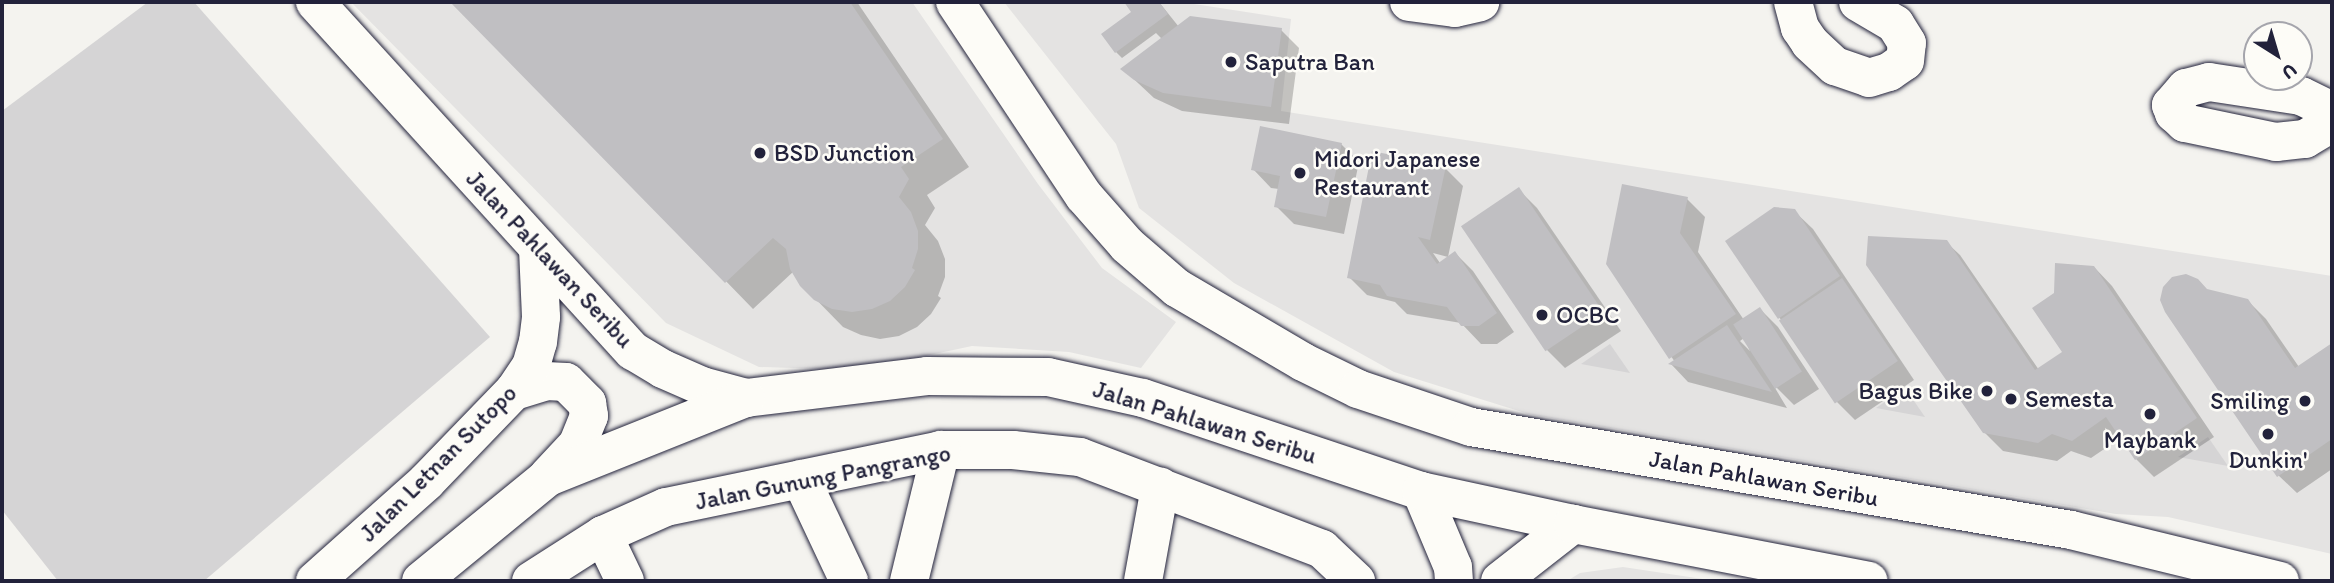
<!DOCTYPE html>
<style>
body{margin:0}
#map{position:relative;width:2334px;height:583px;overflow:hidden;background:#f4f3ef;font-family:Itim,sans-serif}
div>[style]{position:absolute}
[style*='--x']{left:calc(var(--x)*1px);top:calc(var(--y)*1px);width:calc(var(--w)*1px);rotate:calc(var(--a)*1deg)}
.built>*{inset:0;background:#e4e3e2}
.green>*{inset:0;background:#d5d4d5}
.shadow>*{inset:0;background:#0003}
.building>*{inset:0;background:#c0bfc2;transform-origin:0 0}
.roads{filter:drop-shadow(0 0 2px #22223b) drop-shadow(0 0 2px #22223b)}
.minor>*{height:38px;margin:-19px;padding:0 19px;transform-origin:19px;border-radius:19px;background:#fdfcf7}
.major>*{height:38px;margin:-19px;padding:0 19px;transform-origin:19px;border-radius:19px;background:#fdfcf7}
.dots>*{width:19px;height:19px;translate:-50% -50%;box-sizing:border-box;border:4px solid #fdfcf7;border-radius:50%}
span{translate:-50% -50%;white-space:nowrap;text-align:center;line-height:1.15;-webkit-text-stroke:5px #fdfcf7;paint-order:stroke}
.poi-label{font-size:24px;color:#22223b}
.left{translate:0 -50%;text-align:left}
.right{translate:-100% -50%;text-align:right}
.street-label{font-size:24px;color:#22223b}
.frame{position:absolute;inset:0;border:4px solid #22223b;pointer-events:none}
.north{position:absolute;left:2243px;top:21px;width:70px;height:70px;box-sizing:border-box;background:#fdfcf7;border:2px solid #a5a5ac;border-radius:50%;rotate:143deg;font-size:19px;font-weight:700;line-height:28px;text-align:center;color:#22223b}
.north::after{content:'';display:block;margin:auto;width:24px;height:32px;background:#22223b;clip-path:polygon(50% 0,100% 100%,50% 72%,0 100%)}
</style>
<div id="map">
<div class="built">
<i style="clip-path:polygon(351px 2px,912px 2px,1038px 184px,1102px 268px,1176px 322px,1141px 368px,1069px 352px,972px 346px,859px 370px,759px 367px,666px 323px)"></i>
<i style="clip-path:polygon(1004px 2px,1181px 2px,1291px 19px,1281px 111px,2332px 276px,2332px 554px,2168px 517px,2116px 514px,1528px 414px,1394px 372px,1234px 283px,1139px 208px,1116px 144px)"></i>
<i style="clip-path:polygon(1623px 567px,1716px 581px,1567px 581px,1580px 573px)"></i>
</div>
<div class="green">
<i style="clip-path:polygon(148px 2px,194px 2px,490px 337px,204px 581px,58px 581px,2px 510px,2px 111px)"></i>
<i style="clip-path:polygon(1610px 344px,1630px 373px,1581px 364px)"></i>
<i style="clip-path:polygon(1905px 388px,1925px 417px,1876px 408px)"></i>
<i style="clip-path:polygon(2208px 437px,2228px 466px,2178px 457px)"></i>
</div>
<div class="shadow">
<i style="clip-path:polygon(455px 2px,857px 2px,969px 167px,927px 195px,935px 208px,925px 225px,938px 241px,945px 259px,945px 277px,938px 296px,941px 298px,931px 314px,917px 327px,899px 336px,880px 339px,861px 335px,843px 327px,802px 285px,794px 271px,753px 309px)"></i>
<i style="clip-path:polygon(1126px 2px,1159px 2px,1179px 27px,1281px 30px,1299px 48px,1289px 124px,1182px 111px,1154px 98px,1123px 69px,1162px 39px,1156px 33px,1122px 58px,1116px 52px,1133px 12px)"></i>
<i style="clip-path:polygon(1341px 144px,1359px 162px,1344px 234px,1294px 224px,1276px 206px,1279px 189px,1271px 188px,1253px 169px)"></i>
<i style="clip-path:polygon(1445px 168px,1463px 186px,1448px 257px,1433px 253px,1440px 263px,1455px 253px,1473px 271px,1514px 332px,1497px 344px,1481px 344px,1461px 323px,1407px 314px,1395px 302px,1367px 295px,1349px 277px)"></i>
<i style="clip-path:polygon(1519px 190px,1537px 208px,1621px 331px,1565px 368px,1547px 350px,1464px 227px)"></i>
<i style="clip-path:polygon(evenodd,1687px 199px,1705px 217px,1698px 252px,1744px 320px,1760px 309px,1778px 327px,1819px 389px,1794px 405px,1772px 383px,1787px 408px,1688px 382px,1671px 364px,1675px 362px,1607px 264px,1687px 199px,1744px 338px,1750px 351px,1740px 341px,1744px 338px)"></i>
<i style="clip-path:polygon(1794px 211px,1813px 229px,1914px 380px,1855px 420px,1837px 402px,1779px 317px)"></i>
<i style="clip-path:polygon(1946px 242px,1960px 255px,2039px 370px,2064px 353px,2094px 267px,2112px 286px,2214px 437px,2154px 477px,2136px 459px,2122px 437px,2091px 458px,2071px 451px,2057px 461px,2003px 451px,1984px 432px)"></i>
<i style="clip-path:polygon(2209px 292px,2247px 300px,2266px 319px,2299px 367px,2332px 344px,2332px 469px,2297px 493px,2278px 475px)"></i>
</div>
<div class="building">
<i style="clip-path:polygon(450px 2px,850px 2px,943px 139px,901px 167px,909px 179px,899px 197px,911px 212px,918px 231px,918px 249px,912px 268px,915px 270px,905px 287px,890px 301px,872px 309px,852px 312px,832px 309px,814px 300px,800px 286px,790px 269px,786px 249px,773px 238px,725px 283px)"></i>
<i style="clip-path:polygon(1124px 2px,1159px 2px,1168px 14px,1115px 53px,1101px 34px,1131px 12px)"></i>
<i style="clip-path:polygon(1190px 16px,1282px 28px,1271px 107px,1163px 93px,1134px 80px,1120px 69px)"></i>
<i style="clip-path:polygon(1260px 126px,1342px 143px,1326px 217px,1274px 207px,1280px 176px,1251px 170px)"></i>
<i style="clip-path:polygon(1372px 151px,1446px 166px,1430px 240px,1418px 237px,1437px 264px,1455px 251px,1497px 313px,1479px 326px,1461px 326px,1447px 307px,1387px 296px,1380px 285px,1347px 278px)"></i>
<i style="clip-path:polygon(1622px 184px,1688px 197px,1680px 233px,1736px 314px,1669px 359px,1606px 264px)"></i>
<i style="left:1519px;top:187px;width:151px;height:70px;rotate:56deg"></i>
<i style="clip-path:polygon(1774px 207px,1795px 209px,1840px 276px,1778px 319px,1725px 241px)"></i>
<i style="clip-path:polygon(1868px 236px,1947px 240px,2035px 370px,2062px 352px,2032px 308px,2054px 293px,2055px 263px,2094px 266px,2197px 418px,2135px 460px,2106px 417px,2072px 441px,2052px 434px,2038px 443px,1983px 433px,1866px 265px)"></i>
<i style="clip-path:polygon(2186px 274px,2198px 279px,2207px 289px,2248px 299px,2295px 368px,2332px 343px,2332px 439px,2277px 477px,2165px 312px,2160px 300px,2163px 287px,2172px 277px)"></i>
<i style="left:1842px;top:278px;width:100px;height:76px;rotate:56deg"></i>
<i style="left:1760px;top:307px;width:77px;height:32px;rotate:57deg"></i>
<i style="clip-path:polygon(1727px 325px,1772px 392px,1668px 364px)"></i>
</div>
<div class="roads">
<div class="minor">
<i style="--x:1409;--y:2;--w:46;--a:7.4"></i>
<i style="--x:1455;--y:8;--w:26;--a:-13"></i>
<i style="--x:1793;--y:2;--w:27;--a:75"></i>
<i style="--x:1800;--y:28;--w:18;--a:56"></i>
<i style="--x:1810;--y:43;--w:34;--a:43"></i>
<i style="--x:1835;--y:66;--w:36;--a:19"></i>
<i style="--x:1869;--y:78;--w:21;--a:-17"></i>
<i style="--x:1889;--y:72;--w:19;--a:-35"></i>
<i style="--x:1905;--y:61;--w:18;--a:-84"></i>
<i style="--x:1907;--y:43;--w:22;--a:-122"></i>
<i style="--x:1895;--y:24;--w:43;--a:-149.3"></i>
<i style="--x:2332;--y:111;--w:34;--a:-154"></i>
<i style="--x:2301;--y:96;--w:93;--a:-171.3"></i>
<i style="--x:2209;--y:82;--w:24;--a:165"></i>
<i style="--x:2186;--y:88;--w:23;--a:131"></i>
<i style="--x:2171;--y:105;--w:9;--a:69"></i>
<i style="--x:2174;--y:113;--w:15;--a:42"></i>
<i style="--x:2185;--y:123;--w:93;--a:11.8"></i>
<i style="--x:2276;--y:142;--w:29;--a:-6"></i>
<i style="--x:2305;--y:139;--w:23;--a:-31"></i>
<i style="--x:2325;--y:127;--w:11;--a:-56"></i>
<i style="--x:2331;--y:118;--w:9;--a:-84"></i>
<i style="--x:801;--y:479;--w:113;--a:64.8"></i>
<i style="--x:1421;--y:491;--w:82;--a:67.2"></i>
<i style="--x:1453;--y:567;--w:14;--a:86"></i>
<i style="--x:603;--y:535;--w:51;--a:64.4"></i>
<i style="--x:531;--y:581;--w:85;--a:-32.6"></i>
<i style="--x:603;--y:535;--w:69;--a:-24"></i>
<i style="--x:666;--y:507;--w:281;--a:-11.7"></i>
<i style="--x:941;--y:450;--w:72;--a:0"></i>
<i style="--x:1013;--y:450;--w:67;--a:6"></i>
<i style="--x:1080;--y:457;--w:259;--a:20.8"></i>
<i style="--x:1322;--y:549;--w:47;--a:43.3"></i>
<i style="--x:909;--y:581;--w:135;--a:-76.3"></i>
<i style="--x:1143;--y:581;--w:96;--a:-79.7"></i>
<i style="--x:1500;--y:581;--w:93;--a:-38"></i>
</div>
<div class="major">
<i style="--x:315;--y:2;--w:472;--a:47.7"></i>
<i style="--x:633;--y:351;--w:35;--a:31"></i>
<i style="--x:663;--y:369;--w:43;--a:23.6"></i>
<i style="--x:702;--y:386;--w:46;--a:15.3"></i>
<i style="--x:746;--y:398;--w:182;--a:-6.9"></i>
<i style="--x:927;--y:376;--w:121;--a:0.5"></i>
<i style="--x:1048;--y:377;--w:97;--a:12.5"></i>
<i style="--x:1143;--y:398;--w:293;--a:18.5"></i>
<i style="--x:1421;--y:491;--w:156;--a:12.2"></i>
<i style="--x:1573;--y:524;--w:301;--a:10.9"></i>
<i style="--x:955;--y:2;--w:233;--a:56.4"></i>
<i style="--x:1084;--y:196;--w:65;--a:48.7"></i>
<i style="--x:1127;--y:245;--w:66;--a:40.7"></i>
<i style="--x:1177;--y:288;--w:146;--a:30.4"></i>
<i style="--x:1303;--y:362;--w:61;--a:26.1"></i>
<i style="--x:1358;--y:389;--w:119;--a:18.6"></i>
<i style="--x:1471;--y:427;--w:609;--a:9.74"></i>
<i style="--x:2071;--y:530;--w:215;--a:13.7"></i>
<i style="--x:514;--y:391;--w:34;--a:-17"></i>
<i style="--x:546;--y:381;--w:20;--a:3"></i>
<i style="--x:566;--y:382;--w:30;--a:45"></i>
<i style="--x:587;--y:403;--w:13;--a:81"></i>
<i style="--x:589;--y:416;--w:31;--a:112"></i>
<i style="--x:577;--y:445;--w:42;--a:133.1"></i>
<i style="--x:315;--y:581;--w:149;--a:-41.7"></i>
<i style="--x:426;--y:482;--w:127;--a:-46"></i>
<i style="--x:514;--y:391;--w:30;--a:-56"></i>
<i style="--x:531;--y:366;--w:25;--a:-74"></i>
<i style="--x:538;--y:342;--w:25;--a:-83"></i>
<i style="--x:541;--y:317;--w:70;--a:-92.5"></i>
<i style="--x:421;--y:581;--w:164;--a:-39.3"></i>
<i style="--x:548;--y:477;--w:213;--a:-21.8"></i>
</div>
</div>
<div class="dots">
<i style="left:1231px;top:62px;background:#22223b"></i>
<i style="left:760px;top:153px;background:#22223b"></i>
<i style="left:1300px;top:173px;background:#22223b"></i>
<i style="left:1542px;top:315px;background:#22223b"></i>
<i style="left:1987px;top:391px;background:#22223b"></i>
<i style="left:2011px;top:399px;background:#22223b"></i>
<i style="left:2305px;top:401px;background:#22223b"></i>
<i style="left:2150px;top:414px;background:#22223b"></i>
<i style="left:2268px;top:434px;background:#22223b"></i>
</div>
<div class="poi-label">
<span class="left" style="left:1245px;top:62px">Saputra Ban</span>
<span class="left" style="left:774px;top:153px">BSD Junction</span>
<span class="left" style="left:1314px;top:173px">Midori Japanese<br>Restaurant</span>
<span class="left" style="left:1556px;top:315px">OCBC</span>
<span class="right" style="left:1973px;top:391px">Bagus Bike</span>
<span class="left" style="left:2025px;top:399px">Semesta</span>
<span class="right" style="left:2289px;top:401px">Smiling</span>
<span style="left:2150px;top:440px">Maybank</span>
<span style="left:2268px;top:460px">Dunkin'</span>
</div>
<div class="street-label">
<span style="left:550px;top:259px;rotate:47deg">Jalan Pahlawan Seribu</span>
<span style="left:1205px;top:422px;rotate:17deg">Jalan Pahlawan Seribu</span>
<span style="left:438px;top:463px;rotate:-45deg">Jalan Letnan Sutopo</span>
<span style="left:823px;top:477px;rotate:-11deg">Jalan Gunung Pangrango</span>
<span style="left:1764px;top:478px;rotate:10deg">Jalan Pahlawan Seribu</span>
</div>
<div class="frame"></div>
<div class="north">U</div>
</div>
